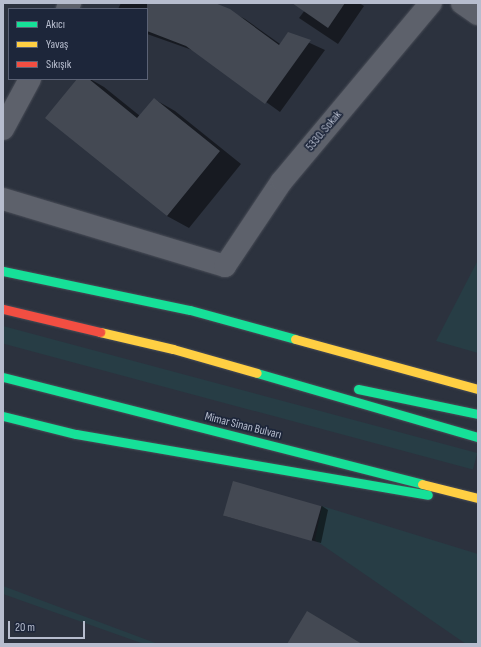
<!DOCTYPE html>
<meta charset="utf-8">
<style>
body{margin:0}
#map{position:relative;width:481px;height:647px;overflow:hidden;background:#2c323e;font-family:"Sofia Sans Condensed",sans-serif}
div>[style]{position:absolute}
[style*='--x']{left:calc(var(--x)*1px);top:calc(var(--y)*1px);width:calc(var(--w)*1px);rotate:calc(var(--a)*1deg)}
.green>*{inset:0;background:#273d45;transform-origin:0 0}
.shadow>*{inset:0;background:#0007}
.building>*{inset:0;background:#444953;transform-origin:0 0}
.roads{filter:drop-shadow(0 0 1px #494d57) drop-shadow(0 0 1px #494d57)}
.street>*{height:22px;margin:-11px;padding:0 11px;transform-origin:11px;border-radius:11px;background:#5d616b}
.fast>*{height:9px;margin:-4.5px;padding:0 4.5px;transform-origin:4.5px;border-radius:4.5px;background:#16e098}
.slow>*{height:9px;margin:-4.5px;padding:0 4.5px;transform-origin:4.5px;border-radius:4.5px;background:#ffcf43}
.jam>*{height:9px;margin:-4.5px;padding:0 4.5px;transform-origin:4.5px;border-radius:4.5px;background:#f24e42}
span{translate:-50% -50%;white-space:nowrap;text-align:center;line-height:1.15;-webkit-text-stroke:3.5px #1d263a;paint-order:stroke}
.street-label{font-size:12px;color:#b7bdce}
.frame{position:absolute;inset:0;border:4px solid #b7bdce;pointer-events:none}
.legend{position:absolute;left:8px;top:8px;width:140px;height:72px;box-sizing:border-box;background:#1d263a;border:1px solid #5b6275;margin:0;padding:5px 7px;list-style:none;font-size:12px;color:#b7bdce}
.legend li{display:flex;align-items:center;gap:8px;height:20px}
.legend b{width:20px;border:1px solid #5b6275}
.scale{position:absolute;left:8px;top:621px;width:77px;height:18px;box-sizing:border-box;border:2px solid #b7bdce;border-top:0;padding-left:5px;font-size:12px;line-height:14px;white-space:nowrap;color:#b7bdce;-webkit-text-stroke:3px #1d263a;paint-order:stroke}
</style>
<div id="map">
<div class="green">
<i style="clip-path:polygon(478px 260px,478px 353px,436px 341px)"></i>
<i style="left:3px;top:326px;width:491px;height:17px;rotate:15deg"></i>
<i style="clip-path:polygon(322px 506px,478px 554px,478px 644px,466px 644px,315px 540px)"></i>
<i style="clip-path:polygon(3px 586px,158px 644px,144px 644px,3px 594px)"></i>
</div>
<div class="shadow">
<i style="clip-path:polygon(121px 3px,213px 3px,245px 19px,280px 44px,288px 33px,325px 50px,280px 112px,195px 51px,147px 34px,147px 9px,118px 9px)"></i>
<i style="clip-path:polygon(294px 3px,359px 3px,364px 6px,338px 44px,299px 18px,305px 10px)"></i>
<i style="clip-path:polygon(78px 79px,90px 79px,104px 87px,140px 116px,154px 99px,175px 111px,241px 164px,189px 228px,167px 216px)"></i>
<i style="clip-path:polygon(322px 506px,328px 510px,321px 543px,225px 516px)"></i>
</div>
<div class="building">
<i style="clip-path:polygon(147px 3px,215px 3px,230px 9px,279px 45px,288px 32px,311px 40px,265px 104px,186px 46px,147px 31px)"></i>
<i style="clip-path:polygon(292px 3px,345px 3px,328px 28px)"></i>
<i style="clip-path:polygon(77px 79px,89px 79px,137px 118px,154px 98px,220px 151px,167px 216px,45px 118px)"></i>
<i style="left:233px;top:481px;width:92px;height:36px;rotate:16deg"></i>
<i style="clip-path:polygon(307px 611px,362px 644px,287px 644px)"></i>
</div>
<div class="roads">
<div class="street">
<i style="--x:462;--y:3;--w:19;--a:35"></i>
<i style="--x:67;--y:9;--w:7;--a:-63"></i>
<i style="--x:3;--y:129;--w:57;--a:-61.6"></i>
<i style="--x:3;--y:199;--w:232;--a:16.8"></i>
<i style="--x:225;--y:266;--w:102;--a:-56.2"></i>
<i style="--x:282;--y:181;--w:232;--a:-50.1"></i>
</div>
<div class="fast">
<i style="--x:3;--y:271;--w:191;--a:11.8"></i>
<i style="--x:190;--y:310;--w:109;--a:15.4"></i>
<i style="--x:257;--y:373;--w:230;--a:16.2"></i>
<i style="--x:3;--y:377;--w:432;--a:14.3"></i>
<i style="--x:358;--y:389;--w:123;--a:11.8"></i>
<i style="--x:3;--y:416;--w:75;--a:13.9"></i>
<i style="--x:76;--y:434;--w:357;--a:9.8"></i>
</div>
<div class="slow">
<i style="--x:100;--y:332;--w:75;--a:13.1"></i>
<i style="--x:173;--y:349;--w:87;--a:15.9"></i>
<i style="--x:295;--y:339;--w:190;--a:15.3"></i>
<i style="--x:422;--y:484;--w:58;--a:14"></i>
</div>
<div class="jam">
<i style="--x:3;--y:309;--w:100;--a:13.3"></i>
</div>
</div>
<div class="street-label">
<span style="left:324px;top:131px;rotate:-50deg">5330. Sokak</span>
<span style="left:243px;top:426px;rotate:14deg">Mimar Sinan Bulvarı</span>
</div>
<div class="frame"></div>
<ul class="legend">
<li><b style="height:5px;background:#16e098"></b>Akıcı</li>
<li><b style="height:5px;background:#ffcf43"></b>Yavaş</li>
<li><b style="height:5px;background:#f24e42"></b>Sıkışık</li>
</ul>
<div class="scale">20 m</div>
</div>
